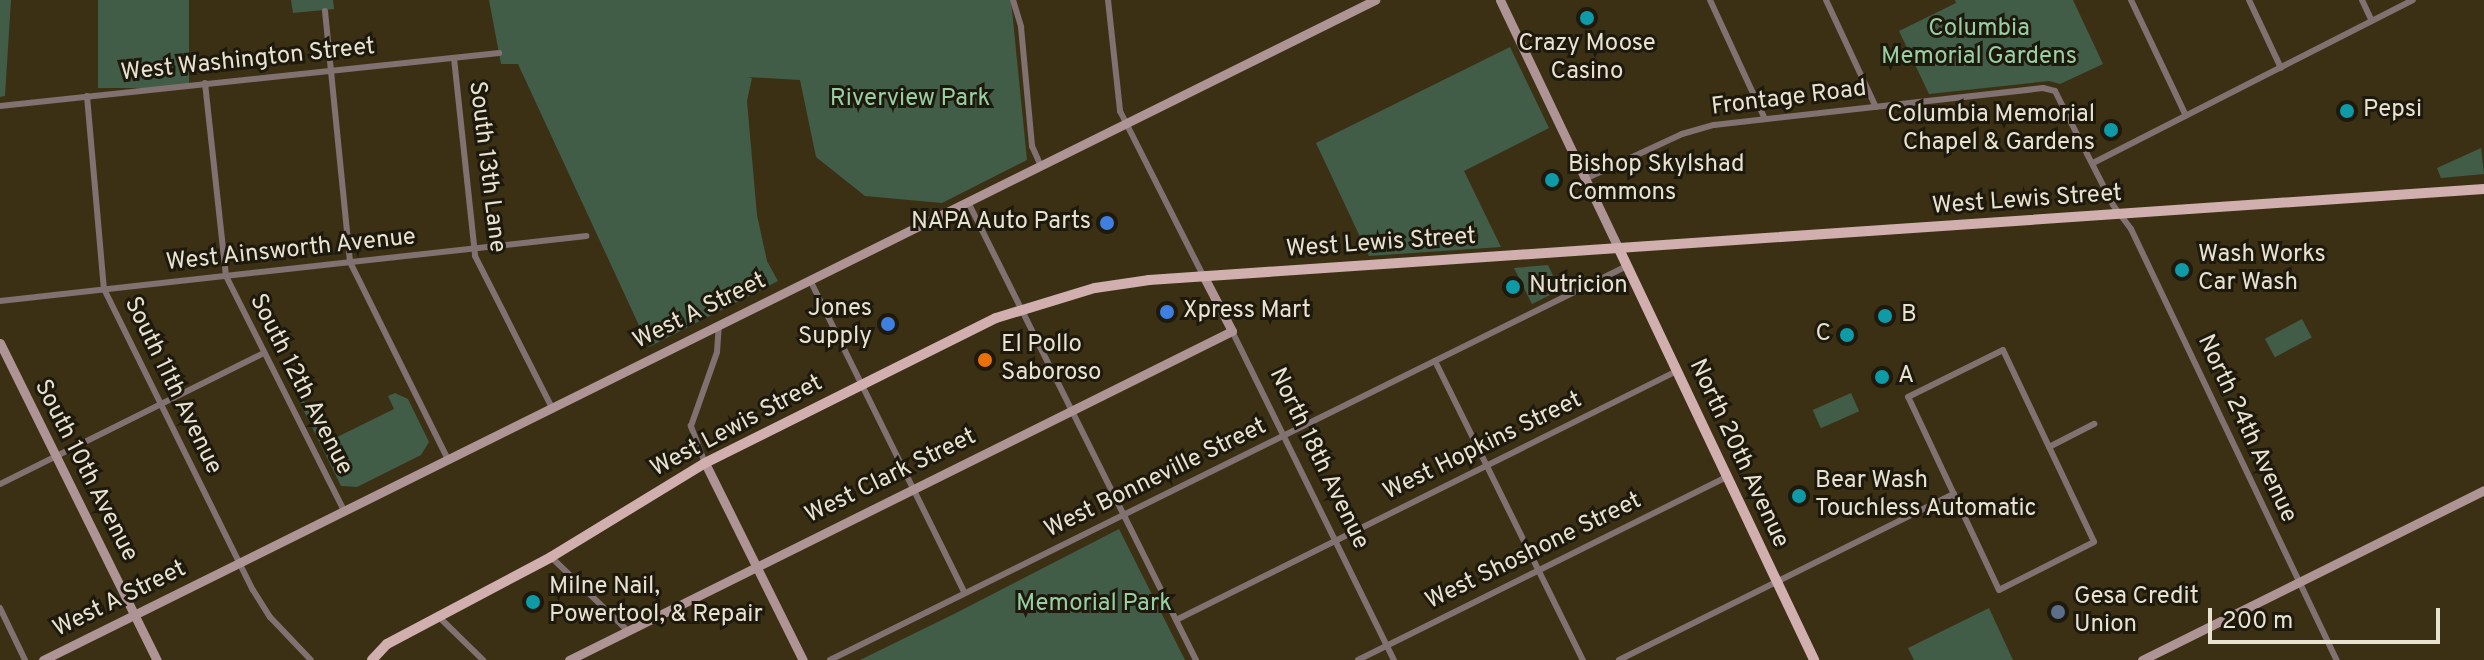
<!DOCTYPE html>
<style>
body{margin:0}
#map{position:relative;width:2484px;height:660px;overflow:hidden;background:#3c3014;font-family:Overpass,sans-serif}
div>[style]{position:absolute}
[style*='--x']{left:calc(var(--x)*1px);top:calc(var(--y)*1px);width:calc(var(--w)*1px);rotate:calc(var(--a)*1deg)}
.green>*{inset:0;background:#415c47;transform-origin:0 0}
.street>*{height:6px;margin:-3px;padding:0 3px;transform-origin:3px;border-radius:3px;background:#827171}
.secondary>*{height:9px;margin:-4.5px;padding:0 4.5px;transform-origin:4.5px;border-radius:4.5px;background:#ae9494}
.primary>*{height:10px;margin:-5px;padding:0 5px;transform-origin:5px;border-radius:5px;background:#d1afaf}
.dots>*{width:22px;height:22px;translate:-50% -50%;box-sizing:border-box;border:4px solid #1e190d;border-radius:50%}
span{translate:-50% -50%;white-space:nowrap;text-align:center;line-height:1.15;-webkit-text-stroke:6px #1e190d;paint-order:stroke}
.park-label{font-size:24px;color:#99cfa4}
.poi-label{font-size:24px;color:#e8e2d1}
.left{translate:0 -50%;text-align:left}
.right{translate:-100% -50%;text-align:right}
.street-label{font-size:24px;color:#e8e2d1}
.scale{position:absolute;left:2208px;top:608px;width:232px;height:36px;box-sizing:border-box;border:4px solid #e8e2d1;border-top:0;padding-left:10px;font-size:24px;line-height:28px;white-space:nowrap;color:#e8e2d1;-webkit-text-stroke:6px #1e190d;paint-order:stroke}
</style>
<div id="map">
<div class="green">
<i style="clip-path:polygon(0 0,11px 0,5px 96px,0 97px)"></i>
<i style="left:98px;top:0;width:91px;height:88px"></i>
<i style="clip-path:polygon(291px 0,333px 0,334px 9px,293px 13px)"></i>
<i style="clip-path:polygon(489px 0,1011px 0,1027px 160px,942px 203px,865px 196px,816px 157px,800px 80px,748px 77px,752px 78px,747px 101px,757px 215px,767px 261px,778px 281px,649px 347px,518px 64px,501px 64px)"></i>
<i style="clip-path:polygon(1955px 0,2073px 0,2103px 64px,2060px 84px,2049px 81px,1929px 94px,1899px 31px,1956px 3px)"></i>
<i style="clip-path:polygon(1510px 47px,1549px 128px,1464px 171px,1501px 247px,1369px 256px,1316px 143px)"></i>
<i style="clip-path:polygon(2481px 148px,2484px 174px,2441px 178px,2437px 168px)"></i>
<i style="clip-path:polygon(1548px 265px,1560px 290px,1532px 304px,1514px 268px)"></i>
<i style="left:2302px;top:319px;width:21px;height:42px;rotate:62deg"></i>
<i style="clip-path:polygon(395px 393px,408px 399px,429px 442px,421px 455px,357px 487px,341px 486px,298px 399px,302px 397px,325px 443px,394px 409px,388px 396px)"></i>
<i style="left:1851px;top:393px;width:20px;height:42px;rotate:66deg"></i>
<i style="clip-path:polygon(1119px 529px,1185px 660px,860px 660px,956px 613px)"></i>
<i style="clip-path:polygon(1989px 608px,2013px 660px,1914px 660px,1908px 648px)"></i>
</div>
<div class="street">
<i style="--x:1013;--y:0;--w:28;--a:73"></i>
<i style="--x:1021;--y:27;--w:120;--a:84.7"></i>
<i style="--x:1032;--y:146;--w:22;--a:66"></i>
<i style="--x:1108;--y:0;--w:112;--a:83.8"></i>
<i style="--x:1120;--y:111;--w:186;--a:63.2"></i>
<i style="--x:1710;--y:0;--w:131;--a:65.2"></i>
<i style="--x:1826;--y:0;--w:118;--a:65"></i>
<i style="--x:2131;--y:0;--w:128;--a:64.6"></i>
<i style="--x:2249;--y:0;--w:75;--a:64.8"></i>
<i style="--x:2362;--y:0;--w:23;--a:65"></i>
<i style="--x:325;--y:11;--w:252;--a:84.3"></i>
<i style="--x:350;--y:262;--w:220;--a:63.6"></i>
<i style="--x:454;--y:58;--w:199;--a:83.9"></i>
<i style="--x:475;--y:256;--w:170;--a:63.1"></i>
<i style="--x:205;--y:83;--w:194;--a:83.8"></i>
<i style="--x:226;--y:276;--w:263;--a:63.3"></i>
<i style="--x:87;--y:96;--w:194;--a:85"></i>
<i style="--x:104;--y:289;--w:336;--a:63.7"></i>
<i style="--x:253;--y:590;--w:32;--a:58"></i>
<i style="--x:270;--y:617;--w:59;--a:46.4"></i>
<i style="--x:0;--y:106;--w:502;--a:-6.06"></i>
<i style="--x:2093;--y:163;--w:359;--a:-27"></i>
<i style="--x:1585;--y:179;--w:107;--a:-24.9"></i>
<i style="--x:1682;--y:134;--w:33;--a:-16"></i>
<i style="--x:1714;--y:125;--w:331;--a:-6.4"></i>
<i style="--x:2043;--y:88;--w:12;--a:14"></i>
<i style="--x:2055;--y:91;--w:128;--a:63"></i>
<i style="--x:2113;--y:205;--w:30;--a:53"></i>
<i style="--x:2131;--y:229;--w:478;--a:64.5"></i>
<i style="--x:968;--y:202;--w:512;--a:63.54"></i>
<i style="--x:810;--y:280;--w:349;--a:63.7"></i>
<i style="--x:0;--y:301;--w:590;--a:-6.33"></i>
<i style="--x:1232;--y:331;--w:367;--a:63.8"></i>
<i style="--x:2003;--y:350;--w:212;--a:64.6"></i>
<i style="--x:2094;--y:542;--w:106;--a:153.2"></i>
<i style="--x:1999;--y:590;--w:213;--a:-115.2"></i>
<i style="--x:1908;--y:397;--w:106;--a:-26.3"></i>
<i style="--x:1435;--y:361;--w:334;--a:63.7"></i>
<i style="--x:2049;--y:447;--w:51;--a:-27.1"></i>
<i style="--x:705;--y:463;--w:40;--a:-111"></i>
<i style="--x:691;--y:426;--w:78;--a:-70.6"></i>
<i style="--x:717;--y:352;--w:27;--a:-86"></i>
<i style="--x:0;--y:484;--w:295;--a:-26.4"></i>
<i style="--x:551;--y:557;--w:107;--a:43.9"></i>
<i style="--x:0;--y:608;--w:58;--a:64.3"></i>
<i style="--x:439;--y:617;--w:62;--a:44.3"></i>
<i style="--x:1176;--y:620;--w:559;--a:-26.43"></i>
<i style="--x:830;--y:660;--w:889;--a:-26.31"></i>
<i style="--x:1358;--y:660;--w:412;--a:-26.4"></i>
<i style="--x:1619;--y:660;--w:374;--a:-26.4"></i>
</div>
<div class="secondary">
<i style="--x:1500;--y:0;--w:276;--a:64.5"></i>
<i style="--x:0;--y:343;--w:354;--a:63.7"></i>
<i style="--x:705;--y:463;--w:220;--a:63.6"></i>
<i style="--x:43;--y:660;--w:1487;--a:-26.36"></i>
<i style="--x:569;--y:660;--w:740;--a:-26.39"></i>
<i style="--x:1232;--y:331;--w:61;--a:-117.4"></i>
<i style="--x:2142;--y:660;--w:382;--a:-26.4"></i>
</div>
<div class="primary">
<i style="--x:1619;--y:249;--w:455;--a:64.6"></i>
<i style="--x:372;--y:660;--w:22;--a:-47"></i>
<i style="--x:387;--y:644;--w:186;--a:-27.9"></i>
<i style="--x:551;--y:557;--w:180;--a:-31.4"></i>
<i style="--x:705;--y:463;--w:325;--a:-26.5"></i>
<i style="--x:996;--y:318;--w:103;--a:-16.9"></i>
<i style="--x:1095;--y:288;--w:55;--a:-8.4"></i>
<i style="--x:1149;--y:280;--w:1338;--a:-3.9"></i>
</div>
<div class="dots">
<i style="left:1587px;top:18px;background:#0f9aa8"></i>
<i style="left:2347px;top:111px;background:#0f9aa8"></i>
<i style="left:2111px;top:130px;background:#0f9aa8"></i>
<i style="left:1552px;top:180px;background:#0f9aa8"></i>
<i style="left:1107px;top:223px;background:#3f7fe0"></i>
<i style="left:2182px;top:270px;background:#0f9aa8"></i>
<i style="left:1513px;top:287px;background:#0f9aa8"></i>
<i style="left:1167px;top:312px;background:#3f7fe0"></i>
<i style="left:1885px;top:316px;background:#0f9aa8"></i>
<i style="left:888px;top:324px;background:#3f7fe0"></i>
<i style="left:1847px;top:335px;background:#0f9aa8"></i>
<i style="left:985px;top:360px;background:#e8710a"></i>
<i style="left:1882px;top:377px;background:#0f9aa8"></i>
<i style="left:1799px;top:496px;background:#0f9aa8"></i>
<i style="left:533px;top:602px;background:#0f9aa8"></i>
<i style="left:2058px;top:612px;background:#5c6f8a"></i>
</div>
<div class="park-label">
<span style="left:1979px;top:44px">Columbia<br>Memorial Gardens</span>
<span style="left:910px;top:100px">Riverview Park</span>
<span style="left:1094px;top:605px">Memorial Park</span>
</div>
<div class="poi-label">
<span style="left:1587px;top:59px">Crazy Moose<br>Casino</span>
<span class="left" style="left:2363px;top:111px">Pepsi</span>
<span class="right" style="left:2095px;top:130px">Columbia Memorial<br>Chapel &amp; Gardens</span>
<span class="left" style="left:1568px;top:180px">Bishop Skylshad<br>Commons</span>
<span class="right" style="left:1091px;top:223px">NAPA Auto Parts</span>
<span class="left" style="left:2198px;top:270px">Wash Works<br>Car Wash</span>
<span class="left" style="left:1529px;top:287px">Nutricion</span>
<span class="right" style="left:872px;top:324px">Jones<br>Supply</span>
<span class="left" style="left:1183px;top:312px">Xpress Mart</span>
<span class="left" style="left:1901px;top:316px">B</span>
<span class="right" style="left:1831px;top:335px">C</span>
<span class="left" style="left:1001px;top:360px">El Pollo<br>Saboroso</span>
<span class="left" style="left:1898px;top:377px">A</span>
<span class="left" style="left:1815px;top:496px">Bear Wash<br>Touchless Automatic</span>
<span class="left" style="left:549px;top:602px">Milne Nail,<br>Powertool, &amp; Repair</span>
<span class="left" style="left:2074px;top:612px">Gesa Credit<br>Union</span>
</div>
<div class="street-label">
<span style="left:248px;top:61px;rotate:-6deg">West Washington Street</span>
<span style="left:1789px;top:99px;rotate:-7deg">Frontage Road</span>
<span style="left:486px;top:167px;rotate:83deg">South 13th Lane</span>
<span style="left:2027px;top:201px;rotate:-4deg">West Lewis Street</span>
<span style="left:1381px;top:244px;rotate:-4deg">West Lewis Street</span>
<span style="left:291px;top:251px;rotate:-6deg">West Ainsworth Avenue</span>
<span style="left:700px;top:312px;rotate:-26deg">West A Street</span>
<span style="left:300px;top:385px;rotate:63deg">South 12th Avenue</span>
<span style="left:172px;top:386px;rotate:64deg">South 11th Avenue</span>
<span style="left:737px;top:427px;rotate:-28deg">West Lewis Street</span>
<span style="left:2246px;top:429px;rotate:65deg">North 24th Avenue</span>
<span style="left:1483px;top:447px;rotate:-26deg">West Hopkins Street</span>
<span style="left:1738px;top:454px;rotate:65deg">North 20th Avenue</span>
<span style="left:1318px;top:459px;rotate:64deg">North 18th Avenue</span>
<span style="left:85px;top:471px;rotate:63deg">South 10th Avenue</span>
<span style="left:891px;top:477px;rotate:-26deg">West Clark Street</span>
<span style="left:1156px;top:479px;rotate:-26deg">West Bonneville Street</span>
<span style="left:1534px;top:552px;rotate:-26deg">West Shoshone Street</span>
<span style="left:120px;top:600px;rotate:-26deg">West A Street</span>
</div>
<div class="scale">200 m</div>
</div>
